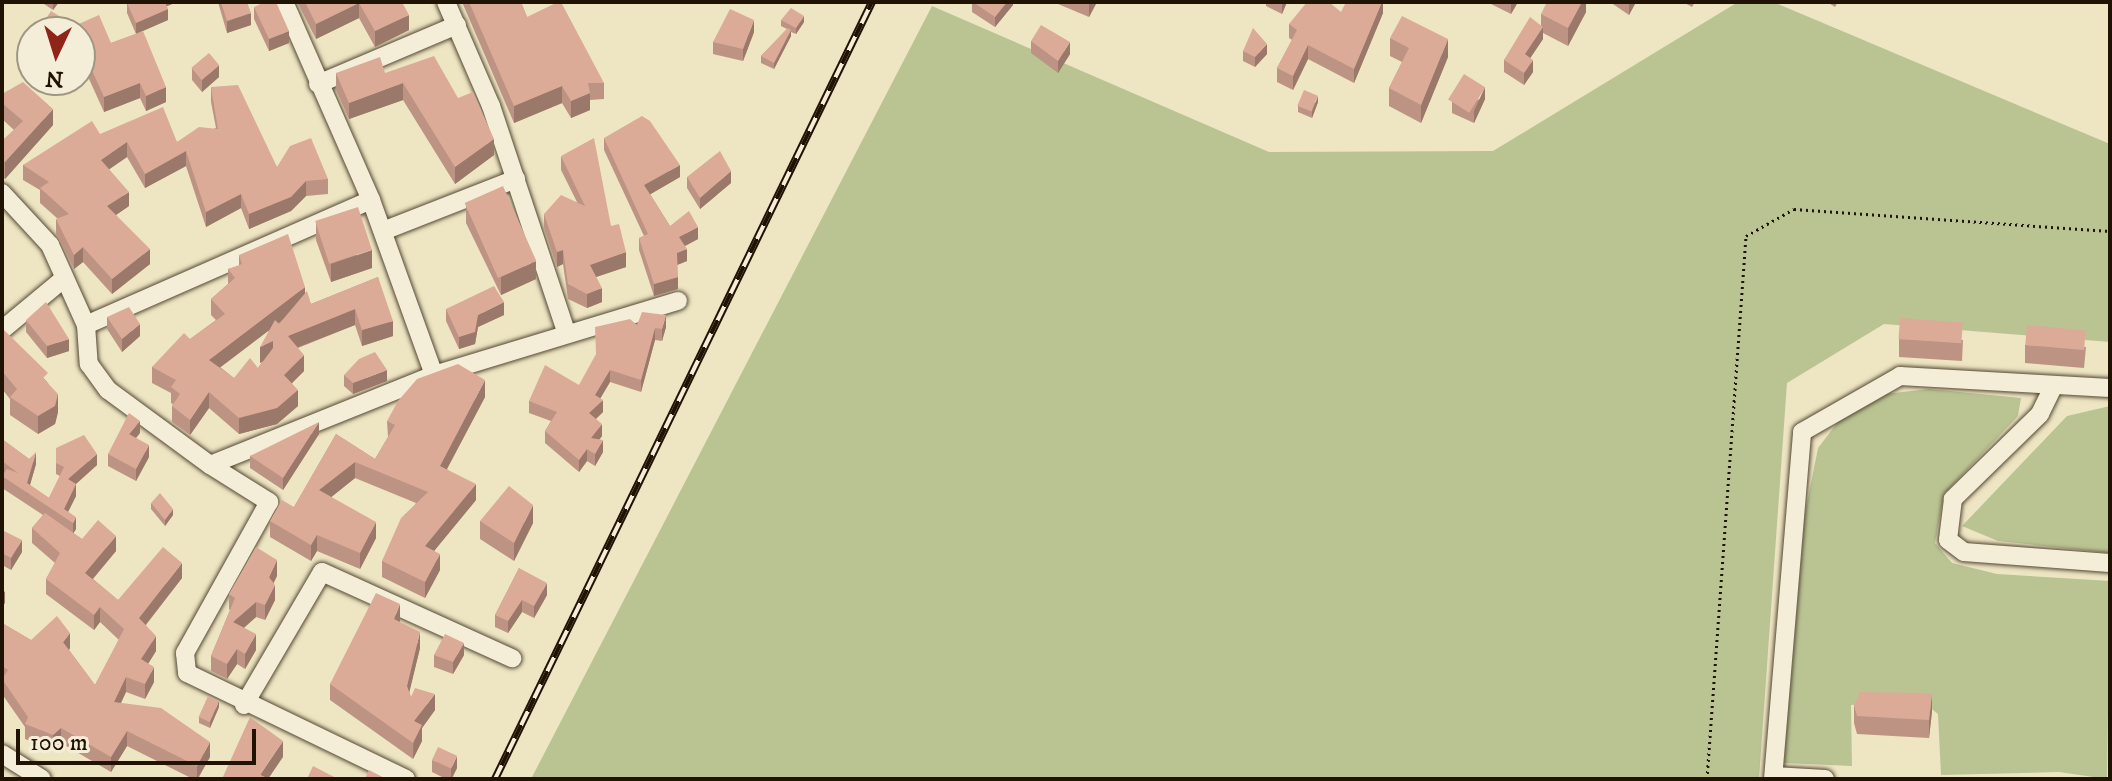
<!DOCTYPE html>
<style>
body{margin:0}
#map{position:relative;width:2112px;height:781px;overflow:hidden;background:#eee5c3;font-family:"IM FELL DW Pica",serif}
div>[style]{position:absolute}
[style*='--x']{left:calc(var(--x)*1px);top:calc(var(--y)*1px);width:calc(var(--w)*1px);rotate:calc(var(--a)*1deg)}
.green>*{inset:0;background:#bac493}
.path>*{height:3px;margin-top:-1.5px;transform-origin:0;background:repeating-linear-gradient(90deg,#201303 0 2px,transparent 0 6px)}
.roads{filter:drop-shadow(0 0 2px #544833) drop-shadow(0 0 2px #544833)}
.street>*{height:18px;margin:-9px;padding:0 9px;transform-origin:9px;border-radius:9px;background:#f4eed8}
.rail>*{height:8px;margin-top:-4px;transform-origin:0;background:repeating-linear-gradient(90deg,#f4eed8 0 15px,#201303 0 30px);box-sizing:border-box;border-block:2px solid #201303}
.wall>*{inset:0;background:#bd9383}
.shaded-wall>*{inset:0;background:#9a786a}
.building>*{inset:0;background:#dcab98;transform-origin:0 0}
span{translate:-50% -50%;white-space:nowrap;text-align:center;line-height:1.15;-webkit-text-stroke:6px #f4eed8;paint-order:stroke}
.frame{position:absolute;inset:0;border:4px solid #201303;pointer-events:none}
.north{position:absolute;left:16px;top:16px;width:80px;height:80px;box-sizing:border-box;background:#f4eed8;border:2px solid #9f9683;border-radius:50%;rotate:184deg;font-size:22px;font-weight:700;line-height:32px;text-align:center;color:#201303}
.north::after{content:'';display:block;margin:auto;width:28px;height:36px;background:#8f2418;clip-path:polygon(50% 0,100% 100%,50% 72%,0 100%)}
.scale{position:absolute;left:16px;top:729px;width:240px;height:36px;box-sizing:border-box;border:4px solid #201303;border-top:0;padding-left:10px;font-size:24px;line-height:28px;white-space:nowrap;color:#201303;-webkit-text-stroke:6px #f4eed8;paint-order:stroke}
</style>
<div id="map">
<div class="green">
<i style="clip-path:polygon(1738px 2px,1773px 2px,2110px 144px,2110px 342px,1884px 324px,1787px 383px,1759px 779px,531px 779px,932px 6px,1269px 152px,1493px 151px)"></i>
<i style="clip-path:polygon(1929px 389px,2021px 398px,2018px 416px,1944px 494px,1935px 543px,1952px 563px,1997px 574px,2110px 581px,2107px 779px,2059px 772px,1941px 775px,1938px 714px,1923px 702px,1851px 705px,1852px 766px,1784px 763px,1805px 513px,1818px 448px,1841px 418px,1885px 394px)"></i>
<i style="clip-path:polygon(2110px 406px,2110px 553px,1998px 541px,1962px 526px,2067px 416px)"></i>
</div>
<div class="path">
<i style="--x:1707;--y:779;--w:544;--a:-85.89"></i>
<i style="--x:1746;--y:236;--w:55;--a:-29.4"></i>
<i style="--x:1794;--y:209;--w:317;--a:4"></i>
</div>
<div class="roads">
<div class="street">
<i style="--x:446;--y:2;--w:113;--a:66.6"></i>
<i style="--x:491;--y:106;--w:240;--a:71.6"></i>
<i style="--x:318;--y:84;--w:151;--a:-23"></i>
<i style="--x:2;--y:193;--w:71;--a:47.3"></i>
<i style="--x:50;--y:245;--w:88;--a:65.8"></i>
<i style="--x:86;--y:325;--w:311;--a:-23.7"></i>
<i style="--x:371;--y:200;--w:216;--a:-113.7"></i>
<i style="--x:371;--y:200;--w:186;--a:70.2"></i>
<i style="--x:383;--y:231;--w:143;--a:-21.4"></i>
<i style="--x:86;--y:325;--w:39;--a:86"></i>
<i style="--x:89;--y:364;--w:32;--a:54"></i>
<i style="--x:108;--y:390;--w:127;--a:36.3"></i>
<i style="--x:210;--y:465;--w:241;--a:-21.9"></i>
<i style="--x:434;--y:375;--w:255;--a:-16.9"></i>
<i style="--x:2;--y:330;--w:78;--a:-39.8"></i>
<i style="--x:2054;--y:385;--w:32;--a:116"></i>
<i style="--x:2040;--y:414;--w:122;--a:135.7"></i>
<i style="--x:1953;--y:499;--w:41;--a:97"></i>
<i style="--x:1948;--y:540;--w:20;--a:37"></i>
<i style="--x:1964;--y:552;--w:146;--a:4.3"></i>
<i style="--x:210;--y:465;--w:70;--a:32.1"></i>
<i style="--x:269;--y:502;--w:173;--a:119.1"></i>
<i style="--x:185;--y:653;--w:20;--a:84"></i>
<i style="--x:187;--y:673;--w:243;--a:25.8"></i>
<i style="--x:244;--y:705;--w:154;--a:-59.6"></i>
<i style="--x:322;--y:572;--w:209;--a:24.4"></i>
<i style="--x:2;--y:754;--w:47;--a:32"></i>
<i style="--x:1774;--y:776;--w:51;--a:3.4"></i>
<i style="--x:1773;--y:779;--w:348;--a:-85.2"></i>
<i style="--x:1802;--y:432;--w:113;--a:-29.7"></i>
<i style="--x:1900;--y:376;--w:210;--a:3.3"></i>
</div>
</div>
<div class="rail">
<i style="--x:495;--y:779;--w:864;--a:-64.12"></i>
</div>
<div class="wall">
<i style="clip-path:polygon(41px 2px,59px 2px,53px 10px)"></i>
<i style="clip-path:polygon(130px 2px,177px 2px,167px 6px,168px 20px,140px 32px,166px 102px,146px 111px,140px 98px,104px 112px,80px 59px,80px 32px,72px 32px,72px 27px,111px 43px,136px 34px,127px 13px,127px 3px)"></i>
<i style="clip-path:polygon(218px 2px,247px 2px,251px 25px,227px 33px)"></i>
<i style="clip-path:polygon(297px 2px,402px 2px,409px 30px,375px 47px,359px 18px,316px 39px)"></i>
<i style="clip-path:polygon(462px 2px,521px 2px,527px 17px,604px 83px,604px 99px,590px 100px,590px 110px,571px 118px,562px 103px,514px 123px)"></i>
<i style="clip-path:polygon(972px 2px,1013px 2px,1013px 5px,995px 27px,972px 12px)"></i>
<i style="clip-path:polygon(1058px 2px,1097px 2px,1089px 17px,1058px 4px)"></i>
<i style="clip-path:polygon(1266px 2px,1287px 2px,1282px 14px,1266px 6px)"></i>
<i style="clip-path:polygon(1383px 2px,1383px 13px,1354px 83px,1308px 59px,1293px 90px,1277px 82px,1277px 68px,1292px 40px,1289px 38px,1289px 24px)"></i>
<i style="clip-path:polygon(1487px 2px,1518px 2px,1511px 14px)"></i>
<i style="clip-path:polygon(1586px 2px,1586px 12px,1568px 46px,1543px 33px,1543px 39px,1530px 58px,1533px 72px,1524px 85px,1504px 72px,1504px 60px,1541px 25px,1541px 14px)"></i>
<i style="clip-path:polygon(1610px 2px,1636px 2px,1629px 15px)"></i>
<i style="clip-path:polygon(1683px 2px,1695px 2px,1692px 7px)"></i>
<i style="clip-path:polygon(1827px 2px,1838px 2px,1835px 7px)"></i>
<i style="clip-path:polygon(254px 7px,289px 43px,269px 51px,254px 19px)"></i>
<i style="clip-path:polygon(781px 20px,804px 22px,796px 34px,791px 32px,791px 36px,774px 69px,761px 63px,761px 56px,787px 29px,781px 26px)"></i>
<i style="clip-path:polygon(754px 32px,743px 61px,713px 54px,713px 42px)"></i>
<i style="clip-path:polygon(1390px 38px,1448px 57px,1421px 123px,1389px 106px,1389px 88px,1402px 62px,1390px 56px)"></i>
<i style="clip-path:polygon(1031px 41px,1070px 54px,1058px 73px,1031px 53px)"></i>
<i style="clip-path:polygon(1243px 51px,1267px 54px,1255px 67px,1243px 61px)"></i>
<i style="clip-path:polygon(192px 68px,219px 77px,202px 92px,192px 80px)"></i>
<i style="clip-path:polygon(336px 73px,385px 73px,458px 98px,494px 155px,455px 184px,403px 100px,349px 119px,336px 90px)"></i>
<i style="clip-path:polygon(211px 87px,277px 167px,328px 179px,328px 194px,306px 196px,291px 211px,249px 229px,241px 208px,206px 227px,186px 166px,145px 188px,127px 157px,109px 169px,129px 206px,116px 215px,150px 264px,112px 294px,83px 262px,74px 269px,56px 234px,56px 219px,58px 219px,40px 203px,40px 190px,23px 180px,23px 165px,100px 134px,177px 142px,216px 128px,211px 102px)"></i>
<i style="clip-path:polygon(2px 94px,53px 125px,5px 179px,2px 176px,2px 141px,14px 130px,2px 119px)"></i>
<i style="clip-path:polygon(1485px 99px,1474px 123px,1452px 113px,1452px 101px)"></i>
<i style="clip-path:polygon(1318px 102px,1312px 118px,1298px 112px,1298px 106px)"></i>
<i style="clip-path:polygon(604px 138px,680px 177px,650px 194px,670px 226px,698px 239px,685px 246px,687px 261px,677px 265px,678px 289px,654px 296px,639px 250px,639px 238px,644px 236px,604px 150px)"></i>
<i style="clip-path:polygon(561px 156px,611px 226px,626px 267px,596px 277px,602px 302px,587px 308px,568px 299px,563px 264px,557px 267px,544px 228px,544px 214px,577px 202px,561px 170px)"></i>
<i style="clip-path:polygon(687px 177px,731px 183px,700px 209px,687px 188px)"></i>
<i style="clip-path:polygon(466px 205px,536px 279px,501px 295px,466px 223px)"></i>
<i style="clip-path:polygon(316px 222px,372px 268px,331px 282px,316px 240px)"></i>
<i style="clip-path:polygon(evenodd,239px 255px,305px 292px,311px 304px,378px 277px,393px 336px,362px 346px,355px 325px,298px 348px,304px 371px,292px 383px,298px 406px,277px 424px,239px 434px,209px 408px,190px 435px,172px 422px,172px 406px,173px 404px,171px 403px,171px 393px,152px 383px,152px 367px,216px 320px,211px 315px,211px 299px,228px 284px,228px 269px,239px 266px,239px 255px,269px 330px,260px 363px,263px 361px,258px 368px,234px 378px,220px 367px,269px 330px)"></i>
<i style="clip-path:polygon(446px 309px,504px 315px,478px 327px,475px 344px,459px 349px,446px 321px)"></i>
<i style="clip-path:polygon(107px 317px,140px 336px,122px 352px,107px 329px)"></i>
<i style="clip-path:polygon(26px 320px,69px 351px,47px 358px,26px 332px)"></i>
<i style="clip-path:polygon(637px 325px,666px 327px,662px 341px,655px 340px,641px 392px,610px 382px,600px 399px,603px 412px,596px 419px,602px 436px,599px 440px,603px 452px,595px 466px,587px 461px,579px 472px,545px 443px,545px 431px,551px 421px,529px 413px,529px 401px,579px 385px)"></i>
<i style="clip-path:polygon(2px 333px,48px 383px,58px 412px,55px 424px,38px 434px,10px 415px,10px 399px,2px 389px)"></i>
<i style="clip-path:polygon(1899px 339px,1963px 340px,1962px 361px,1899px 357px)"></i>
<i style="clip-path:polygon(2025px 345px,2086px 347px,2084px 368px,2025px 363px)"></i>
<i style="clip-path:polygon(344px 375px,387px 381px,353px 394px,344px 386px)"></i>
<i style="clip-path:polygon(485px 397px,447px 469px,476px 500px,434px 551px,440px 570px,425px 598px,382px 577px,382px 561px,416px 503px,355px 478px,331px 497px,376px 538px,360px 569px,317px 551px,311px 561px,270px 537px,270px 521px,294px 507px,336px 434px,375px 459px,388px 437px,387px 421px)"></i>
<i style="clip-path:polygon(140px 433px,136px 438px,149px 457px,136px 481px,108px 466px,108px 454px)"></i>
<i style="clip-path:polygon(319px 434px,283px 490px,250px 468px,250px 456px)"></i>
<i style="clip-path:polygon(2px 439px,36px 464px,30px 485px,49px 498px,60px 476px,56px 474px,56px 448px,97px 465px,76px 484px,76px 496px,68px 512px,76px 529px,73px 533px,82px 539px,116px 551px,93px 579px,118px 600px,182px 578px,146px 625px,156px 651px,148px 664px,154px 682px,145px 699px,126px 692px,121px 703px,210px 757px,198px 779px,193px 779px,127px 746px,111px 772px,61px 743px,53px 750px,25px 739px,25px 727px,2px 694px,2px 623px,31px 640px,70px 648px,69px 650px,95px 685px,119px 640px,100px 622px,94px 630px,46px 594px,46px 579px,55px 563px,32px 543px,32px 528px,43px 515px,2px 488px)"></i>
<i style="clip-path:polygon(151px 503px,173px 515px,165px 526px,151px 509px)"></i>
<i style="clip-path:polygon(480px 521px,533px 523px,514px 561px,480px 539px)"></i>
<i style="clip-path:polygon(2px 530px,22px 552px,11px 570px,2px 565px)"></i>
<i style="clip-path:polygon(519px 568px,547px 595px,534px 618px,522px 612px,508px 633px,495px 627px,495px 615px)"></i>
<i style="clip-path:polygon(277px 576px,273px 583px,275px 600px,265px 620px,256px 617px,244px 628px,256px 650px,245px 669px,237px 664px,227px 679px,211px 671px,211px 656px,230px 610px,229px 609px,229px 594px)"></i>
<i style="clip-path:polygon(400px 621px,400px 622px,420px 648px,409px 692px,411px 697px,435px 710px,422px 728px,422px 741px,413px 759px,330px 700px,330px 684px)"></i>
<i style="clip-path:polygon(434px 655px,464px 655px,453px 674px,434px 667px)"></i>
<i style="clip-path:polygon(1854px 705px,1932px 711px,1929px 738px,1857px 734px,1854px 723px)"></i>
<i style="clip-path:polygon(219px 707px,210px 728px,199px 723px,199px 717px)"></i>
<i style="clip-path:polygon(432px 760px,457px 768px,452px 779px,446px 779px,432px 772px)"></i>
</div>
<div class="shaded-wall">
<i style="clip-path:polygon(53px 2px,59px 2px,53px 10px)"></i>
<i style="clip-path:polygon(165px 2px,177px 2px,165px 7px)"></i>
<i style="clip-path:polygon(1007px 2px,1013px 2px,1013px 5px,995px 27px,995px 17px)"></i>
<i style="clip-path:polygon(1089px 2px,1097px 2px,1089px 17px)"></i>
<i style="clip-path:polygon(1282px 2px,1287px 2px,1282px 14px)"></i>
<i style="clip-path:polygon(1382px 2px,1383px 2px,1383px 13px,1354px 83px,1354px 69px)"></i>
<i style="clip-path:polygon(1511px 2px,1518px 2px,1511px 14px)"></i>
<i style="clip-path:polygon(1582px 2px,1586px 2px,1586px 12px,1568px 46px,1568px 28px)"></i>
<i style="clip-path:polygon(1630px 2px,1636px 2px,1629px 15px,1629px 4px)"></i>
<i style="clip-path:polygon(359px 3px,359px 18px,316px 39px,316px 24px)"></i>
<i style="clip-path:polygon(168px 9px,168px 20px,136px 34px,136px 23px)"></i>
<i style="clip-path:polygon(251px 13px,251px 25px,227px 33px,227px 21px)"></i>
<i style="clip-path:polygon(409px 15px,409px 30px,375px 47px,375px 31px)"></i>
<i style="clip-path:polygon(804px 16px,804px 22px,796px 34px,796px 28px)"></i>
<i style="clip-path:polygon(754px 20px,754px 32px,743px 61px,743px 49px)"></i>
<i style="clip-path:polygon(69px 22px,69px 32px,62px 32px)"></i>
<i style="clip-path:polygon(1543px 27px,1543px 39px,1525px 66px,1525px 54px)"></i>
<i style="clip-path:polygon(791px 30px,791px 36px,774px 69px,774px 63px)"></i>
<i style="clip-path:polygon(289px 31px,289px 43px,269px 51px,269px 39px)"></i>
<i style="clip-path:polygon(1448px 39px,1448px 57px,1421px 123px,1421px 105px)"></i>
<i style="clip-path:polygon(1070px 42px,1070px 54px,1058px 73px,1058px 61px)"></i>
<i style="clip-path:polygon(1267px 44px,1267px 54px,1255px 67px,1255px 57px)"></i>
<i style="clip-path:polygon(1308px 45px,1308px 59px,1293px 90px,1293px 76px)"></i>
<i style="clip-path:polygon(1533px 60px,1533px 72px,1524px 85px,1524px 73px)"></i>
<i style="clip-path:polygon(219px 65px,219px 77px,202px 92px,202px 80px)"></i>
<i style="clip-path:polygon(140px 83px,140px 98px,104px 112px,104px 97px)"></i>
<i style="clip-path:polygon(403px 83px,403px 100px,349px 119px,349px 103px)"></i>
<i style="clip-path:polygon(562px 86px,562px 103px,514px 123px,514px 106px)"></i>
<i style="clip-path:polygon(166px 87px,166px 102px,146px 111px,146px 96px)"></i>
<i style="clip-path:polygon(1485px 87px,1485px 99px,1474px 123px,1474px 111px)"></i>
<i style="clip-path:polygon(590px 93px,590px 110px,571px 118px,571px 101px)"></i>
<i style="clip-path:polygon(1318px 96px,1318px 102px,1312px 118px,1312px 112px)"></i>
<i style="clip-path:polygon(53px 109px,53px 125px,5px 179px,5px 162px)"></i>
<i style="clip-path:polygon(494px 139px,494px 155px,455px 184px,455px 167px)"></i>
<i style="clip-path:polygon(127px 142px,127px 157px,101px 175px,101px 160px)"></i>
<i style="clip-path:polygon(186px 151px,186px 166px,145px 188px,145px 174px)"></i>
<i style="clip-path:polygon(680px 165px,680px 177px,644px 198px,644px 185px)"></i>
<i style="clip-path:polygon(731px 171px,731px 183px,700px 209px,700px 198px)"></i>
<i style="clip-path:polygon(306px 181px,306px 196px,291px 211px,249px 229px,249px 214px)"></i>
<i style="clip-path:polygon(129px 192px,129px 206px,107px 221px,107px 206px)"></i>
<i style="clip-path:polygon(241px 194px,241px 208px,206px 227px,206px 212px)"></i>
<i style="clip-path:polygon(698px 227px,698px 239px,679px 249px,679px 237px)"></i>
<i style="clip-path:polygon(83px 247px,83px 262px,74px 269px,74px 255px)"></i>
<i style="clip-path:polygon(150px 249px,150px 264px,112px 294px,112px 279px)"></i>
<i style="clip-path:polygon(687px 249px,687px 261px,677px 265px,677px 253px)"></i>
<i style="clip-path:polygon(372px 250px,372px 268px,331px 282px,331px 264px)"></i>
<i style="clip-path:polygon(563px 250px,563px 264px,557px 267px,557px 252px)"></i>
<i style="clip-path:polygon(626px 252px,626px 267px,590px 279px,590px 265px)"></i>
<i style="clip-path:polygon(536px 261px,536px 279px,501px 295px,501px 277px)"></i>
<i style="clip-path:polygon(678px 277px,678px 289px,654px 296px,654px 284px)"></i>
<i style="clip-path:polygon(305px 287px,305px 303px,209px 376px,209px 360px)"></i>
<i style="clip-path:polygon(602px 288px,602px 302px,587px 308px,587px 294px)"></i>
<i style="clip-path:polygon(504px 302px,504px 315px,478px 327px,475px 344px,459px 349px,459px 337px,478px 315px)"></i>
<i style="clip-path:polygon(355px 309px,355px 325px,288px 351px,288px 336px)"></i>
<i style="clip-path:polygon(666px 315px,666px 327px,662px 341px,662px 329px)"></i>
<i style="clip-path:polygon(393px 321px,393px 336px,362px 346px,362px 330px)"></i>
<i style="clip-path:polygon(140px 324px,140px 336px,122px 352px,122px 339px)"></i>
<i style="clip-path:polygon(655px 328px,655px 340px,641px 392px,641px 380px)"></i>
<i style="clip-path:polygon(69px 339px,69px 351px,47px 358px,47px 346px)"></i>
<i style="clip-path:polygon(273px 341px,273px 357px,260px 363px,260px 347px)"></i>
<i style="clip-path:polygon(304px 355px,304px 371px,284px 391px,284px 375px)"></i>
<i style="clip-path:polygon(387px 370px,387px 381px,353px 394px,353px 383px)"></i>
<i style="clip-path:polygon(610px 370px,610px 382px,595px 407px,595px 395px)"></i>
<i style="clip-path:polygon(485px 380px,485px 397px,440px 482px,440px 466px)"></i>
<i style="clip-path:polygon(298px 390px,298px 406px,277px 424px,239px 434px,239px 418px)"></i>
<i style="clip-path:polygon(209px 392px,209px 408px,190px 435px,190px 420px)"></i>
<i style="clip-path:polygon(58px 394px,58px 412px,55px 424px,38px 434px,38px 416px)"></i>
<i style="clip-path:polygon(603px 400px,603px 412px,589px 425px,589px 413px)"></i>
<i style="clip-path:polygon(140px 421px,140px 433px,129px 446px,129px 434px)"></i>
<i style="clip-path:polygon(319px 422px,319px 434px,283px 490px,283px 478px)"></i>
<i style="clip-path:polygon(602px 424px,602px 436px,591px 450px,591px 438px)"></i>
<i style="clip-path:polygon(603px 440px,603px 452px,595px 466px,595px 454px)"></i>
<i style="clip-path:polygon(149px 445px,149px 457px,136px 481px,136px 469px)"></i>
<i style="clip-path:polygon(587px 449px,587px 461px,579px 472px,579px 460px)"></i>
<i style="clip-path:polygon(36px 452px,36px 464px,27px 495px,27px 483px)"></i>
<i style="clip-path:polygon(97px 454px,97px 465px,68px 491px,68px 479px)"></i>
<i style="clip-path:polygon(355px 462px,355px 478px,319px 507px,319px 490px)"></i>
<i style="clip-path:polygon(76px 484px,76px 496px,65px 518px,64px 509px)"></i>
<i style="clip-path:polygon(476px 484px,476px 500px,425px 562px,425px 546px)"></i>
<i style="clip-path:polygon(533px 505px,533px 523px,514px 561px,514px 543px)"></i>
<i style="clip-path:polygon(173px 509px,173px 515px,165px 526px,165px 520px)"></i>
<i style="clip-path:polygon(76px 517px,76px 529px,73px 534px,73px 523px)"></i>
<i style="clip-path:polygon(376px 522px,376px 538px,360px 569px,360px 553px)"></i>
<i style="clip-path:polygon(317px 535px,317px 551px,311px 561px,311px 545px)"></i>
<i style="clip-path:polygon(116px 536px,116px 551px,85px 588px,85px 573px)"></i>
<i style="clip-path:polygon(22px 540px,22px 552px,11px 570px,11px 558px)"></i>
<i style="clip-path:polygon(440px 554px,440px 570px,425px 598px,425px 582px)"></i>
<i style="clip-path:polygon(277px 560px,277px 576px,269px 593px,269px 577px)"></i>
<i style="clip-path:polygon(182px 563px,182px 578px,139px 633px,139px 618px)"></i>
<i style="clip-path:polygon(547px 583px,547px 595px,534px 618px,534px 606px)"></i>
<i style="clip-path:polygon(275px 585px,275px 600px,265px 620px,265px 605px)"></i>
<i style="clip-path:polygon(5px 591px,5px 603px,2px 607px,2px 595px)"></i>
<i style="clip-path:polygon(522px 600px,522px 612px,508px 633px,508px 621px)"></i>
<i style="clip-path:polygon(256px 602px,256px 617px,233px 637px,233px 622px)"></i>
<i style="clip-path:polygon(400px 604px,400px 621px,394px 635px,394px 619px)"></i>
<i style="clip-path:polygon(100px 607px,100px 622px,94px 630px,94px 615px)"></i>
<i style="clip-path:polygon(420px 632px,420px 648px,407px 702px,407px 686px)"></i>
<i style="clip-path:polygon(70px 633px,70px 648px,63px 657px,63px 642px)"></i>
<i style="clip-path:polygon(256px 634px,256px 650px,245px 669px,245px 654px)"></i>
<i style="clip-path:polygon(156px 636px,156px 651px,141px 675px,141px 659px)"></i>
<i style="clip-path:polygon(464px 643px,464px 655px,453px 674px,453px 662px)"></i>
<i style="clip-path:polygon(237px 649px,237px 664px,227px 679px,227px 664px)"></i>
<i style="clip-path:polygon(154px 667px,154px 682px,145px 699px,145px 684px)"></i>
<i style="clip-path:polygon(126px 677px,126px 692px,114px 717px,114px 702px)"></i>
<i style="clip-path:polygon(1932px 693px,1932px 711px,1929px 738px,1929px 720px)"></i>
<i style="clip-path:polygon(435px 694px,435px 710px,422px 728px,422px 741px,413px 759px,414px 721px)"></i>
<i style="clip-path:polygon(219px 701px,219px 707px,210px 728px,210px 722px)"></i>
<i style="clip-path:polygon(61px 728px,61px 743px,53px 750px,53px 735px)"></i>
<i style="clip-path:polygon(127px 731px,127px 746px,111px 772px,111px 757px)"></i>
<i style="clip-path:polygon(283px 741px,283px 757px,268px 779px,260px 775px)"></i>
<i style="clip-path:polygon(210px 742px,210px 757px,197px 779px,197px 766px)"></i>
<i style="clip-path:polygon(457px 756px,457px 768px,451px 779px,451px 769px)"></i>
</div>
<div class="building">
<i style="clip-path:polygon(130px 2px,165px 2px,168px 9px,136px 23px,127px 3px)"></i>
<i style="clip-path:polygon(221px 2px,247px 2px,251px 13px,227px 21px)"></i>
<i style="clip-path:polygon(265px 2px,276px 2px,289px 31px,269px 39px,254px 7px)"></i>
<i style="clip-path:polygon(305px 2px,402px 2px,409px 15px,375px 31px,359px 3px,316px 24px)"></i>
<i style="clip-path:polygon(469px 2px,521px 2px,527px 17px,558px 2px,561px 2px,604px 83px,588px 83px,590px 93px,571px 101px,562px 86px,514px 106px)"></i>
<i style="clip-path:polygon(973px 2px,1007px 2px,995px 17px)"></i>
<i style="clip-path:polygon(1307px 2px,1329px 2px,1341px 12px,1346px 2px,1382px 2px,1354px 69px,1308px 45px,1293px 76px,1277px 68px,1297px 30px,1289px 24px)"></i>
<i style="clip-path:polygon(1547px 2px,1582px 2px,1568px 28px,1541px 14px)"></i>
<i style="clip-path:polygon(791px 8px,804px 16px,796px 28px,781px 20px)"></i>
<i style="clip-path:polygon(730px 9px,754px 20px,743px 49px,713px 42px)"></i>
<i style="clip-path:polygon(51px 11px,69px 22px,62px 32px,45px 32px,39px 29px)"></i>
<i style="clip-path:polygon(99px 15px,111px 43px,143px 31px,166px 87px,146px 96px,140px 83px,104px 97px,80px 44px,80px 32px,74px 32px,72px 27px)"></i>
<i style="clip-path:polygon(1402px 16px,1448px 39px,1421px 105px,1389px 88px,1409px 48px,1390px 38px)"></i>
<i style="clip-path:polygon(1530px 17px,1543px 27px,1525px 54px,1533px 60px,1524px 73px,1504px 60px)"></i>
<i style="clip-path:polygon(1041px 25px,1070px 42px,1058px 61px,1031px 41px)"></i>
<i style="clip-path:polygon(788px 28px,791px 30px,774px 63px,761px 56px)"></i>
<i style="clip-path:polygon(1253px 28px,1267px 44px,1255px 57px,1243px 51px)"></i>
<i style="left:209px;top:53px;width:16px;height:23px;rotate:50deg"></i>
<i style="clip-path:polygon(434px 56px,458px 98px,473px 92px,494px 139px,455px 167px,403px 83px,349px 103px,336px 73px,380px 57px,385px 73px)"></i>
<i style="left:1464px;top:74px;width:25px;height:30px;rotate:32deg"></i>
<i style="clip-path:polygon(23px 82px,53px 109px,5px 162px,2px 160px,2px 141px,23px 121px,2px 103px,2px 94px)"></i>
<i style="clip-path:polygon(238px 85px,277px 167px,290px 146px,311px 138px,328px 179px,306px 181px,291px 197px,249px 214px,241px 194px,206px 212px,186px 151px,145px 174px,127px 142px,101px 160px,129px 192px,107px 206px,150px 249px,112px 279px,83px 247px,74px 255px,56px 219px,69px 214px,40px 188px,49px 182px,23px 165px,92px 121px,100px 134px,163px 107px,177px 142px,199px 127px,218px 129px,211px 87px)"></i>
<i style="left:1304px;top:90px;width:15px;height:17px;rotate:23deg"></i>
<i style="clip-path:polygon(642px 116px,650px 121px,680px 165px,644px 185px,670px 226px,689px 211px,698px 227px,679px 237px,687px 249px,677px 253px,678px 277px,654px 284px,639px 238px,648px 234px,604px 138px)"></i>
<i style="clip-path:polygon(594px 138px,611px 226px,619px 224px,626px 252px,590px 265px,602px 288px,587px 294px,568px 284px,563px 250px,557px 252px,544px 214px,561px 195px,585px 206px,561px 156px)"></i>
<i style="clip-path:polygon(720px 151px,731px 171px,700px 198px,687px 177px)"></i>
<i style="left:503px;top:186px;width:82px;height:42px;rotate:66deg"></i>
<i style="left:358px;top:207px;width:45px;height:45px;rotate:72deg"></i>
<i style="clip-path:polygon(288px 234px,305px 287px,209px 360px,234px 378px,250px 358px,258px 368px,273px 348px,273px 341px,260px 347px,275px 320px,279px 324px,307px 291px,311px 304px,378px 277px,393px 321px,362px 330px,355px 309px,288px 336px,304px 355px,284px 375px,298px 390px,277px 408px,239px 418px,209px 392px,190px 420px,172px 406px,180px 394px,171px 387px,176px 380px,152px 367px,184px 333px,190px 339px,225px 314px,211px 299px,235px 278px,228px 269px,242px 264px,239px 255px)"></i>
<i style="clip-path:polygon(494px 286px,504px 302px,478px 315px,475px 332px,459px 337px,446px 309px)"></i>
<i style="clip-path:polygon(46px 302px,69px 339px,47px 346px,26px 320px)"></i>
<i style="clip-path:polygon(129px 307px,140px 324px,122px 339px,107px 317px)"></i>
<i style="clip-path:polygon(642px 312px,666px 315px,662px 329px,655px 328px,641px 380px,610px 370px,595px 395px,603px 400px,589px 413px,602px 424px,591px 438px,603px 440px,595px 454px,587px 449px,579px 460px,545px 431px,557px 412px,529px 401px,545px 365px,579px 385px,596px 354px,595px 327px,630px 319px,637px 325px)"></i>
<i style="left:1900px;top:318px;width:63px;height:21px;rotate:4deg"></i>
<i style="left:2027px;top:325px;width:59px;height:20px;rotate:5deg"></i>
<i style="clip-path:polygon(4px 330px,48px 373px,43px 378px,58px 394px,55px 406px,38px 416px,10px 397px,17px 389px,2px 371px,2px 333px)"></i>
<i style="clip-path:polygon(375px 352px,387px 370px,353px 383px,344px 375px,359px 359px)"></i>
<i style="clip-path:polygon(458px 364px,485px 380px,440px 466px,476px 484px,425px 546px,440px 554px,425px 582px,382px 561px,401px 518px,428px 492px,355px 462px,319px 490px,376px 522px,360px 553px,317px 535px,311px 545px,270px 521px,282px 500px,294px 507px,336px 434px,375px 459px,395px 425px,387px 421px,398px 401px,417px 379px)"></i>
<i style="clip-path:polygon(129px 413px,140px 421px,129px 434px,149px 445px,136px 469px,108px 454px)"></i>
<i style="clip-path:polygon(319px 422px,283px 478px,250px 456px)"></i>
<i style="clip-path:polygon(84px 435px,97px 454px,68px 479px,76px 484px,64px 509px,76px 517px,73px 523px,2px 476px,7px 469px,18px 473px,2px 461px,2px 439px,29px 459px,36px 452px,27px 483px,49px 498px,64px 467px,56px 463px,56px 448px)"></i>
<i style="clip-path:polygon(509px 486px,533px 505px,514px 543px,480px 521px)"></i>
<i style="clip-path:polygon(160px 493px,173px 509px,165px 520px,151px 503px)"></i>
<i style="clip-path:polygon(45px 513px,82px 539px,98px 520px,116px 536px,85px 573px,118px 600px,163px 547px,182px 563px,139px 618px,156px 636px,141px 659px,154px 667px,145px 684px,126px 677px,114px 702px,161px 708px,210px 742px,197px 766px,127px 731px,111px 757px,61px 728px,53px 735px,25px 724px,28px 717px,2px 679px,8px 670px,2px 666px,2px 623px,31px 640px,57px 616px,70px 633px,63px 642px,95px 685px,124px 629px,100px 607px,94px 615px,46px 579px,60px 553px,32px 528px)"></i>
<i style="clip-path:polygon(2px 530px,22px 540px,11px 558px,2px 553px)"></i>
<i style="clip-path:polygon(256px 547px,277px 560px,269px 577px,275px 585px,265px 605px,256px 602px,233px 622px,256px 634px,245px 654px,237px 649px,227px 664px,211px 656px,235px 598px,229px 594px)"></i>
<i style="clip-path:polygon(519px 568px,547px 583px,534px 606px,522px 600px,508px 621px,495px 615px)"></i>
<i style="clip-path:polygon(376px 593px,400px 604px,394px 619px,420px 632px,407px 686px,411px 697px,415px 688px,435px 694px,414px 721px,422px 725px,413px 743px,330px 684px)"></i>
<i style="clip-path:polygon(445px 634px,464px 643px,453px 662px,434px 655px)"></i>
<i style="clip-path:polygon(1860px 692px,1932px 693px,1929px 720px,1857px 716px,1854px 705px)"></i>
<i style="left:208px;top:696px;width:12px;height:23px;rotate:24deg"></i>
<i style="clip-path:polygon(250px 717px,283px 741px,260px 775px,270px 779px,222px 779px)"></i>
<i style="left:438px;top:747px;width:21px;height:14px;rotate:25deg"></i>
<i style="clip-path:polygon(313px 766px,338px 779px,307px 779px)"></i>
<i style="clip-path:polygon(369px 770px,386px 779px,365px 779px)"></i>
</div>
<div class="frame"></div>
<div class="north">N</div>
<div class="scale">100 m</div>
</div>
